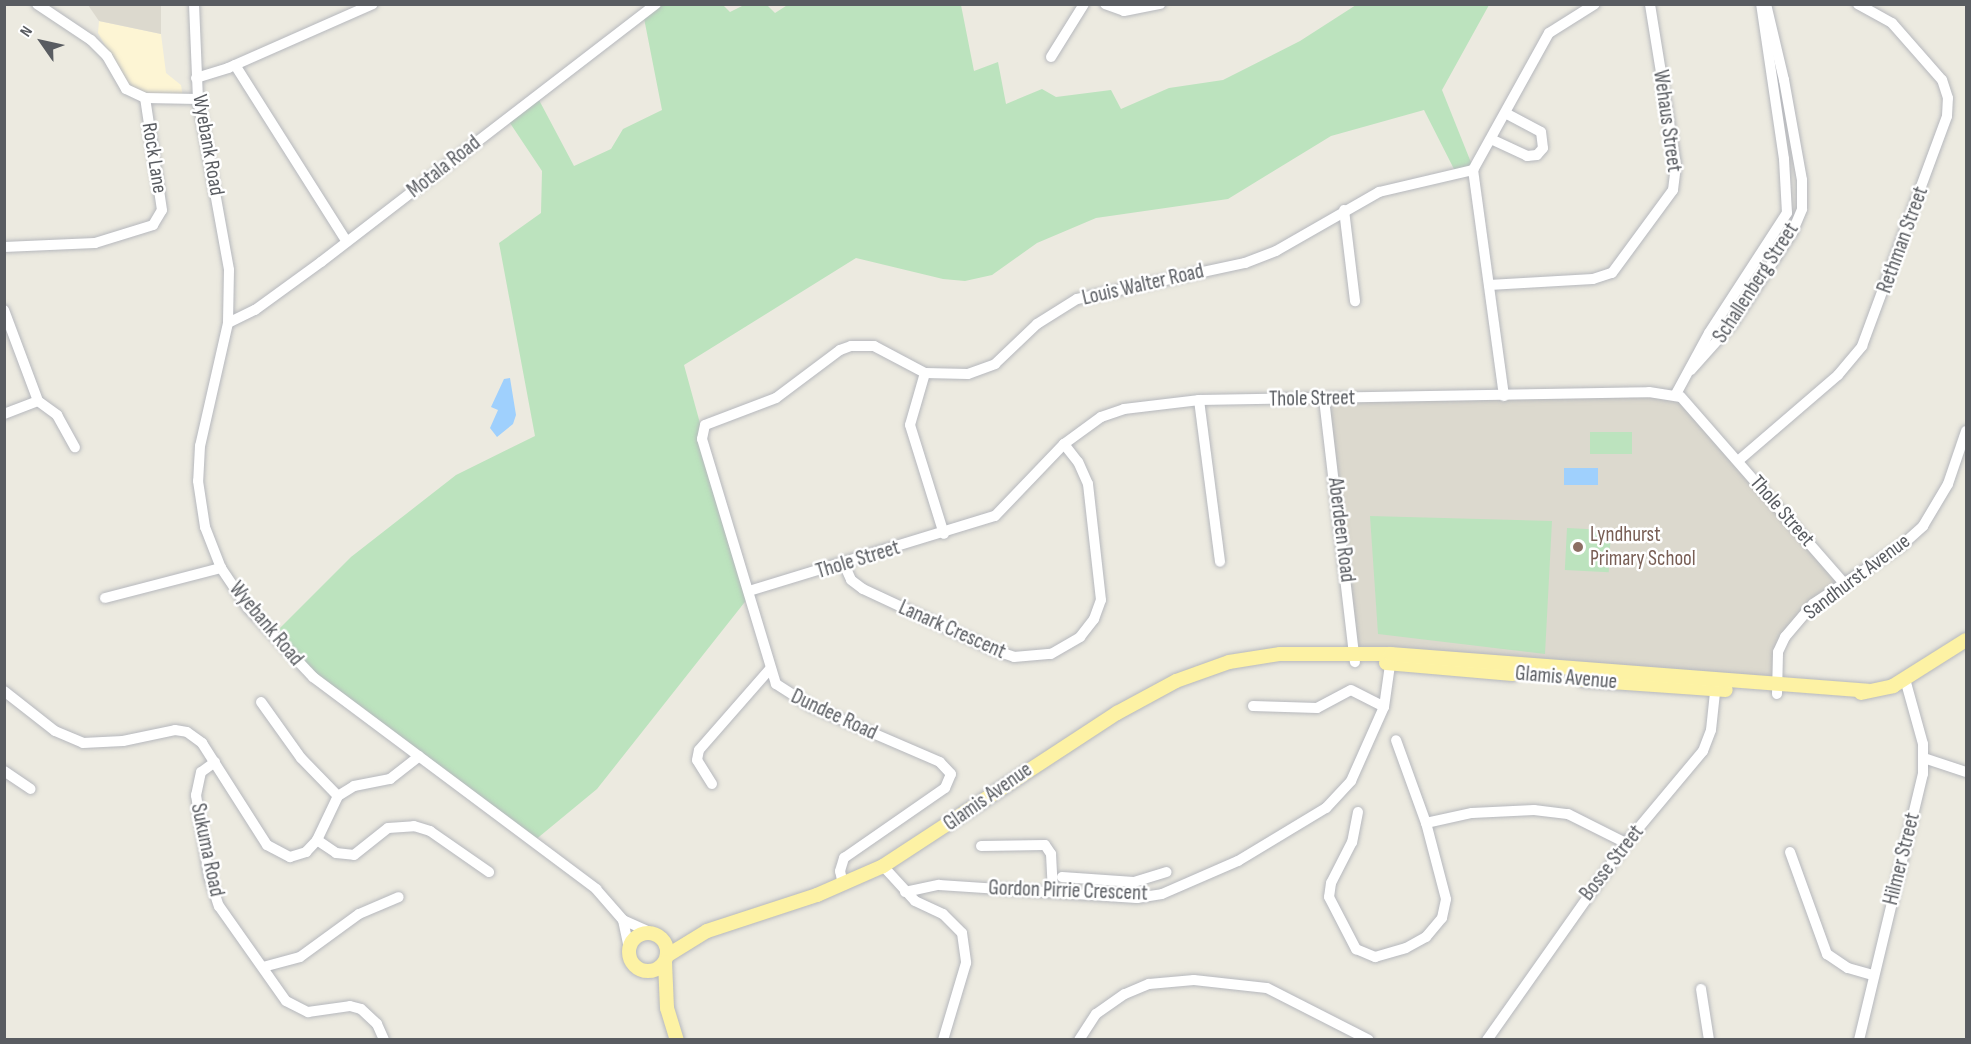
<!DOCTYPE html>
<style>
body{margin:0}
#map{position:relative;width:1971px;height:1044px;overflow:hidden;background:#eceae0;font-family:"Sofia Sans Condensed",sans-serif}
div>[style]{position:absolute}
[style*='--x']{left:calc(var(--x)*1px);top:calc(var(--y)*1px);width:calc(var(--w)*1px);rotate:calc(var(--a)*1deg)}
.commercial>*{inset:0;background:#fdf5d4}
.education>*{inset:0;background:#dcd9ce}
.green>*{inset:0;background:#bce3be;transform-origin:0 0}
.water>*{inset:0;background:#9fd0fd;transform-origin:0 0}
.roads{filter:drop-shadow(0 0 2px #b6b8bd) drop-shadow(0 0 2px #b6b8bd)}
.minor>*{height:10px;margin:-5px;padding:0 5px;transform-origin:5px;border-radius:5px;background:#fff}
.major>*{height:14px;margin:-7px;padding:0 7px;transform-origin:7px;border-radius:7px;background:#fdf2a4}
.major>.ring{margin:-7px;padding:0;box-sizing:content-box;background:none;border:14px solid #fdf2a4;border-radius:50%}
.dots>*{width:16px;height:16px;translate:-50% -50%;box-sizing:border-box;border:3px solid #fff;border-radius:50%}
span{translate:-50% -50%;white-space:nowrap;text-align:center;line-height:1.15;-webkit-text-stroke:5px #fff;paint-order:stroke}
.street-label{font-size:21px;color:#595c61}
.education-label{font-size:21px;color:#785e54}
.left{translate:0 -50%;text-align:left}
.frame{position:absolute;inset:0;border:6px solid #595c61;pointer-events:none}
.north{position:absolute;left:12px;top:12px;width:60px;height:60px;-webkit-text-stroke:4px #fff;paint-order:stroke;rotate:304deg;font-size:16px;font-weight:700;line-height:24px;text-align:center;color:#595c61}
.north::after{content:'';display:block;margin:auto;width:21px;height:27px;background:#595c61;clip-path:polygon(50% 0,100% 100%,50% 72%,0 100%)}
</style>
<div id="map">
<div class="commercial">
<i style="clip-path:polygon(99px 21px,161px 34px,166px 73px,181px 85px,183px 97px,132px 93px,98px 33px)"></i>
</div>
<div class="education">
<i style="clip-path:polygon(88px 5px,161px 5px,161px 34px,99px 21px)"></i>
<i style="clip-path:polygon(1675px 395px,1844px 583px,1784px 637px,1775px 678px,1355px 653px,1325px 399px)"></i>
</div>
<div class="green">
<i style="clip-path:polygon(789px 4px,961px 5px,974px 71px,998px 62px,1006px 104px,1042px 89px,1056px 97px,1111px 90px,1121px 109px,1169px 88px,1223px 80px,1300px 41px,1356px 5px,1489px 5px,1442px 90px,1474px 170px,1456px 173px,1424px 110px,1331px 136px,1228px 199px,1096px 218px,1037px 243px,992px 275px,965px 281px,943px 279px,856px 258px,684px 365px,748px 598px,597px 789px,534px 841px,331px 692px,273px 635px,351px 557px,456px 475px,535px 436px,499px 243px,541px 213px,542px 171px,506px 117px,539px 100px,574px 166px,611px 149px,623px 129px,662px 110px,643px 13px,655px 5px,723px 5px,730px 12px,744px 5px,767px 5px,775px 13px)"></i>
<i style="left:1590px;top:432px;width:42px;height:22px"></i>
<i style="clip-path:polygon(1370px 516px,1552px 521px,1545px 654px,1378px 634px)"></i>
<i style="left:1567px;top:528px;width:44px;height:42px;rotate:3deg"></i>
</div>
<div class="water">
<i style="clip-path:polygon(510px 378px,516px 415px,513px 424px,497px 437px,490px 428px,498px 410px,491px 407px,504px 379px)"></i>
<i style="left:1564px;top:468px;width:34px;height:17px"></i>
</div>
<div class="roads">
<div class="minor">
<i style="--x:37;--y:4;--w:65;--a:33.7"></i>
<i style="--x:91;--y:40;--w:23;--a:45"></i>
<i style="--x:107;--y:56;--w:38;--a:60"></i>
<i style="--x:126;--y:89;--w:21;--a:25"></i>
<i style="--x:194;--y:4;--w:95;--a:87.6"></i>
<i style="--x:198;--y:99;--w:174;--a:79.7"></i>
<i style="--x:229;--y:270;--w:53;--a:91.1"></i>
<i style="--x:228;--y:323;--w:126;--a:102.8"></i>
<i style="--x:200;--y:446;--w:35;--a:93"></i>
<i style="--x:198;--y:481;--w:47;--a:81.3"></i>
<i style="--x:205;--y:527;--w:44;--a:68.7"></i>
<i style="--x:221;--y:568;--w:48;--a:56"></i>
<i style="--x:248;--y:608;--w:95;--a:46.7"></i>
<i style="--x:313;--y:677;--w:354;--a:36.8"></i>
<i style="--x:596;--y:889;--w:41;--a:48.9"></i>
<i style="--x:623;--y:920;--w:29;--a:78"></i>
<i style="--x:1105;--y:4;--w:20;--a:20"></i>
<i style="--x:1124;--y:11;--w:37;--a:-11"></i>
<i style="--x:1051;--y:57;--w:62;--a:-58.1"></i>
<i style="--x:235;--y:65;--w:209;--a:57.7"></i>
<i style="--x:196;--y:78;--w:34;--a:-17"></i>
<i style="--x:228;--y:68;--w:158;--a:-23.8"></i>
<i style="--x:1493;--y:140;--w:38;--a:25"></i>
<i style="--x:1527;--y:156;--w:10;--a:-6"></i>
<i style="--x:1537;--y:155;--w:9;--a:-49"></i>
<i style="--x:1543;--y:148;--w:16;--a:-97"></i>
<i style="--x:1541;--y:132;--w:40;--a:-152"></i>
<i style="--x:1344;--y:210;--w:92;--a:83.1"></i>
<i style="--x:4;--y:247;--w:91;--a:-2.5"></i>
<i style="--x:95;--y:243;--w:61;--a:-17.2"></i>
<i style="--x:153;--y:225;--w:17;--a:-59"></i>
<i style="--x:162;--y:210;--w:113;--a:-98.6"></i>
<i style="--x:145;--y:98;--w:53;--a:1.1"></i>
<i style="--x:1489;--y:285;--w:104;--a:-3.3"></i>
<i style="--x:1593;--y:279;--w:20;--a:-18"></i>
<i style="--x:1612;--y:273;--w:103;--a:-53.7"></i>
<i style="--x:1673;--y:190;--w:25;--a:-83"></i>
<i style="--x:1676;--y:165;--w:163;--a:-99.2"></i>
<i style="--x:4;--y:310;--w:97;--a:69.5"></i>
<i style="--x:228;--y:323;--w:30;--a:-26"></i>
<i style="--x:255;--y:310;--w:82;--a:-36"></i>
<i style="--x:321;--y:262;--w:423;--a:-37.6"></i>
<i style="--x:1691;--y:370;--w:63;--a:-48.2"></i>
<i style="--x:1733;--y:323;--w:108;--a:-56.8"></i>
<i style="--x:1792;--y:233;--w:26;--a:-67"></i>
<i style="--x:1802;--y:209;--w:29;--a:-90"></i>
<i style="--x:1802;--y:180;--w:102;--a:-100.2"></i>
<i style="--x:1784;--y:80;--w:78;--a:-103.3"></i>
<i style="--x:925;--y:373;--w:54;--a:106.1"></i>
<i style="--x:910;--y:425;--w:114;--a:72.7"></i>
<i style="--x:1676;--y:394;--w:69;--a:-61.6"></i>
<i style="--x:1709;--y:333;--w:143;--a:-57"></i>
<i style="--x:1787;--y:213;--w:54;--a:-93.2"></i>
<i style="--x:1784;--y:159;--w:157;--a:-98.4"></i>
<i style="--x:1504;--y:396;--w:228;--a:-97.8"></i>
<i style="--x:1473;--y:170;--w:157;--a:-61"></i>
<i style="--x:1549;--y:33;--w:54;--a:-32.2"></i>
<i style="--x:1324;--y:399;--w:265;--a:83.3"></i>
<i style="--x:1199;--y:400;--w:163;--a:82.6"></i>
<i style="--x:4;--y:414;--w:36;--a:-21"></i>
<i style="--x:38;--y:401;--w:24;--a:36"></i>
<i style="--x:57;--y:415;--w:37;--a:61"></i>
<i style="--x:1738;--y:461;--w:132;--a:-40.7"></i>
<i style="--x:1838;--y:375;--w:38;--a:-50"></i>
<i style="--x:1862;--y:346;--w:245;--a:-69.7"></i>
<i style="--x:1947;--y:116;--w:18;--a:-87"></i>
<i style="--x:1948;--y:98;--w:19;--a:-108"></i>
<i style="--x:1942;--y:80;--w:76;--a:-131.3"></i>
<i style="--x:1892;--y:23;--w:39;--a:-151"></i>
<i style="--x:844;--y:564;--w:17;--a:66"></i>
<i style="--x:851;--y:580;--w:15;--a:37"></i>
<i style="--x:863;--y:589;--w:145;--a:25"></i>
<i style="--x:994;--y:650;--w:21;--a:19"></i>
<i style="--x:1014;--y:657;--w:37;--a:-5"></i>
<i style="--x:1051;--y:654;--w:34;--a:-30"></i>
<i style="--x:1080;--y:637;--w:23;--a:-52"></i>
<i style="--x:1094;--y:619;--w:20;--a:-70"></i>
<i style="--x:1101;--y:600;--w:117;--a:-96.4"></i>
<i style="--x:1088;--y:484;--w:24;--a:-114"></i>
<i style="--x:1078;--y:462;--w:23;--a:-128"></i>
<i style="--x:749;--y:591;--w:257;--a:-17"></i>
<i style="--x:995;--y:516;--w:100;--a:-46.2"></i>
<i style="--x:1064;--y:444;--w:46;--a:-36.1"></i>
<i style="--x:1101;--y:417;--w:24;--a:-19"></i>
<i style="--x:1124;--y:409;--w:76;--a:-6.8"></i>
<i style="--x:1199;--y:400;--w:450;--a:-1"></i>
<i style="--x:1649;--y:392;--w:32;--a:9"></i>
<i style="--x:1681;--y:397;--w:247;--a:48.8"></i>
<i style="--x:105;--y:598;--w:120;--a:-14.5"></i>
<i style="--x:4;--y:691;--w:65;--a:38.1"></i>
<i style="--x:55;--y:731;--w:30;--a:23"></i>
<i style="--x:83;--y:743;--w:40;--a:-2.9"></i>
<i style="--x:123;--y:741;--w:53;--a:-11.9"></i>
<i style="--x:175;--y:730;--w:12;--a:9"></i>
<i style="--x:187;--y:732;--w:19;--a:36"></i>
<i style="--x:202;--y:743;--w:121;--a:57.5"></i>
<i style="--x:267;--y:845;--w:26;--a:28"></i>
<i style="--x:290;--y:857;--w:17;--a:-17"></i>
<i style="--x:306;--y:852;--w:16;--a:-47"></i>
<i style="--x:317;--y:840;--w:49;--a:-64.5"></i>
<i style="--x:338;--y:796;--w:19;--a:-32"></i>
<i style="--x:354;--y:786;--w:37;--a:-11"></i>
<i style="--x:390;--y:779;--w:37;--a:-38"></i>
<i style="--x:1777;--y:694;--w:42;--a:-88.6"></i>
<i style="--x:1778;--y:652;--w:17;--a:-65"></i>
<i style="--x:1785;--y:637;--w:43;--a:-49.7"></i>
<i style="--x:1813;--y:604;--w:105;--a:-33.4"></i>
<i style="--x:1901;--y:546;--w:30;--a:-42"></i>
<i style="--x:1923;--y:526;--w:49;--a:-59.2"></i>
<i style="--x:1948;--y:484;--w:56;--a:-71.2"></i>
<i style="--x:261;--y:702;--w:69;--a:54.5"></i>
<i style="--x:301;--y:758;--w:53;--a:45.8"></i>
<i style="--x:1253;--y:706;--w:64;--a:1.8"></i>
<i style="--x:1317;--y:708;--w:38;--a:-28"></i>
<i style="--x:1351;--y:690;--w:37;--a:27"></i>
<i style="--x:1924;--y:758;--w:44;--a:18.4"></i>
<i style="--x:215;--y:762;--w:17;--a:144"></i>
<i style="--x:201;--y:772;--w:24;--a:102"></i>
<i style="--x:196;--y:795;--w:82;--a:80.9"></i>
<i style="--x:209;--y:876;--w:32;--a:72"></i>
<i style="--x:219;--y:906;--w:116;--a:54.8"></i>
<i style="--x:286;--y:1001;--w:25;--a:27"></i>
<i style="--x:308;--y:1012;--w:42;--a:-8.1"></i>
<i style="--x:350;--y:1006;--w:11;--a:15"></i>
<i style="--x:361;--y:1009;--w:22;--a:43"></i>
<i style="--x:377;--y:1024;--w:17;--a:66"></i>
<i style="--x:4;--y:771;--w:32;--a:34"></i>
<i style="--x:712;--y:784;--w:28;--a:-122"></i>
<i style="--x:697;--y:760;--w:10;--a:-79"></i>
<i style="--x:699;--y:750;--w:108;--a:-48.8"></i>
<i style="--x:1358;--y:812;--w:31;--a:101"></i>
<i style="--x:1352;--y:842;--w:46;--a:117.1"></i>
<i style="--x:1331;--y:883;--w:14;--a:98"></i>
<i style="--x:1329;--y:897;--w:59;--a:62.6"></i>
<i style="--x:1356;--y:949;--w:21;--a:23"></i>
<i style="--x:1375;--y:957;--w:32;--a:-16"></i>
<i style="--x:1406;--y:948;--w:23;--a:-29"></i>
<i style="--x:1426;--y:937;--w:25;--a:-50"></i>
<i style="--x:1442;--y:918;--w:19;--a:-78"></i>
<i style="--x:1446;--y:899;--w:79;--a:-104.7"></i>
<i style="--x:1426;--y:823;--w:88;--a:-109.9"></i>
<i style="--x:1426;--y:823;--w:47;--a:-12.3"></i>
<i style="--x:1472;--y:813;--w:62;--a:-2.8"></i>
<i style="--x:1534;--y:810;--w:34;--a:7"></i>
<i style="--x:1568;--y:814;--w:65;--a:26.6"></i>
<i style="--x:317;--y:840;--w:23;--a:34"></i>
<i style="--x:336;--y:853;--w:18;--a:6"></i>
<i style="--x:354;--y:855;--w:43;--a:-38.5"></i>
<i style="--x:388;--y:828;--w:26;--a:-4"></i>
<i style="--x:414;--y:826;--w:17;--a:17"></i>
<i style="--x:430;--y:831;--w:72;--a:34.8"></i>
<i style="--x:981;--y:846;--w:64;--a:-0.9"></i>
<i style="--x:1045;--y:845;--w:11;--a:56"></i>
<i style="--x:1051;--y:854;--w:38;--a:87"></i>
<i style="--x:1790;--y:852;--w:109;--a:70.1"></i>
<i style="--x:1827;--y:954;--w:25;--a:34"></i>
<i style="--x:1848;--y:968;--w:26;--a:16"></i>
<i style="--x:883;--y:866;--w:47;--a:47.6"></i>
<i style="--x:915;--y:901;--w:31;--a:25"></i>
<i style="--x:943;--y:914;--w:27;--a:45"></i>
<i style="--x:962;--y:933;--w:30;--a:82"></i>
<i style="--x:966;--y:963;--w:80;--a:106.6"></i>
<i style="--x:1062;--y:877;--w:72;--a:4"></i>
<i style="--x:1134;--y:882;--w:34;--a:-17"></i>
<i style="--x:843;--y:884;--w:13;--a:-103"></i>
<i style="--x:840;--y:871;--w:14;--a:-73"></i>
<i style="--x:844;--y:858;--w:123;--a:-34.7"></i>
<i style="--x:945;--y:788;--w:15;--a:-67"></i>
<i style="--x:951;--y:774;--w:16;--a:-133"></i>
<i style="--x:940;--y:762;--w:139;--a:-156.7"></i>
<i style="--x:812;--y:707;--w:43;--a:-147.4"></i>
<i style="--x:776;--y:684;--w:256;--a:-106.8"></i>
<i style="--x:702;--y:439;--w:14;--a:-78"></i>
<i style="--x:705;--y:425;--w:76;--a:-20.8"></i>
<i style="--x:776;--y:398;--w:80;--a:-36.9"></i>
<i style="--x:840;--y:350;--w:12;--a:-20"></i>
<i style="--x:851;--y:346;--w:23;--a:0"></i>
<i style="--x:874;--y:346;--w:58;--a:27.9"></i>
<i style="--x:925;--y:373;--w:43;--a:1.3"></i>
<i style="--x:968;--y:374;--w:29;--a:-20"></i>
<i style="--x:995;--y:364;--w:58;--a:-43.6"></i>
<i style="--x:1037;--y:324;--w:47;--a:-32"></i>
<i style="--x:1077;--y:299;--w:172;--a:-12.1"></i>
<i style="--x:1245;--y:263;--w:33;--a:-21"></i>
<i style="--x:1276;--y:251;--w:119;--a:-29.8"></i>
<i style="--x:1379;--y:192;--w:97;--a:-13.2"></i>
<i style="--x:905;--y:892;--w:35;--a:-12"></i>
<i style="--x:939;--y:885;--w:198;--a:3.8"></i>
<i style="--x:1137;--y:898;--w:25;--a:-9"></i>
<i style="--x:1162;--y:894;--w:83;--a:-23.5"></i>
<i style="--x:1238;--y:861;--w:103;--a:-31.1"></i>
<i style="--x:1326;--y:808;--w:37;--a:-47"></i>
<i style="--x:1351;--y:781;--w:81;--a:-66"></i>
<i style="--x:1384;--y:707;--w:49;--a:-81.9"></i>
<i style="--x:623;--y:920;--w:30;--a:24"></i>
<i style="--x:263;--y:967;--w:38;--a:-15"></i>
<i style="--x:300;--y:957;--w:73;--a:-36.1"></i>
<i style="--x:359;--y:914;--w:43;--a:-23"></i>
<i style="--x:1701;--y:989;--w:52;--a:81.1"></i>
<i style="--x:1079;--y:1040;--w:31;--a:-57"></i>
<i style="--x:1096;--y:1014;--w:35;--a:-35"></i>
<i style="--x:1125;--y:994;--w:26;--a:-23"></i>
<i style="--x:1149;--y:984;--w:45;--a:-5.1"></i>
<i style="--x:1194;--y:980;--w:73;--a:6.3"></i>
<i style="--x:1267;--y:988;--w:114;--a:27"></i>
<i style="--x:1487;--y:1040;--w:241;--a:-54.8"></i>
<i style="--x:1626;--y:843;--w:120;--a:-50.1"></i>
<i style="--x:1703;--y:751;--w:22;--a:-69"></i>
<i style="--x:1711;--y:730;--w:47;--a:-83.9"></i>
<i style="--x:1859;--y:1040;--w:274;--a:-76.5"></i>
<i style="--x:1923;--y:774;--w:30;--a:-90"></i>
<i style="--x:1923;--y:744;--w:67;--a:-105.5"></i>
</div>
<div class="major">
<i style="--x:1386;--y:663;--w:127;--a:5"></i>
<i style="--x:1583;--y:680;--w:143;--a:4"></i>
<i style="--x:1861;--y:693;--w:33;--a:-12"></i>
<i style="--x:1893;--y:686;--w:86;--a:-32.2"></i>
<i class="ring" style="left:629px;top:933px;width:24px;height:24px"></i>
<i style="--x:668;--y:955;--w:46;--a:-31.6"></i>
<i style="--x:707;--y:931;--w:116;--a:-18.1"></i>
<i style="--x:817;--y:895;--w:72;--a:-23.7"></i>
<i style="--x:883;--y:866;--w:280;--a:-33.2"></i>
<i style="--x:1117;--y:713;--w:67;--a:-28.5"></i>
<i style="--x:1176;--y:681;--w:56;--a:-19.7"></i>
<i style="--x:1229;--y:662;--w:52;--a:-8.9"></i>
<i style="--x:1280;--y:654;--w:111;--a:0"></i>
<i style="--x:1391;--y:654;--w:478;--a:4.4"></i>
<i style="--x:665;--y:962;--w:46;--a:87.5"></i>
<i style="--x:667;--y:1008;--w:34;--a:73"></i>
</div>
</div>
<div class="dots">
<i style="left:1578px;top:547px;background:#8d6e63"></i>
</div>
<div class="street-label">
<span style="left:1667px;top:121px;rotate:82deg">Wehaus Street</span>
<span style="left:208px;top:145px;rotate:80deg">Wyebank Road</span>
<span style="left:154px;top:158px;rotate:81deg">Rock Lane</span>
<span style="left:444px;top:167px;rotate:-38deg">Motala Road</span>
<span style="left:1903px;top:240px;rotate:-70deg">Rethman Street</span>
<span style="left:1756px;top:283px;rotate:-57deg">Schallenberg Street</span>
<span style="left:1143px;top:285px;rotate:-13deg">Louis Walter Road</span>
<span style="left:1312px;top:399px;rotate:-1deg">Thole Street</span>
<span style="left:1782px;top:511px;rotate:49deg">Thole Street</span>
<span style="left:1341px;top:530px;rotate:83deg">Aberdeen Road</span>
<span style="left:858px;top:560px;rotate:-17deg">Thole Street</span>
<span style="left:1857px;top:577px;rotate:-37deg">Sandhurst Avenue</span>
<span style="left:266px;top:624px;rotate:50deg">Wyebank Road</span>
<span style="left:952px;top:630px;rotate:24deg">Lanark Crescent</span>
<span style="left:1566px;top:678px;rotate:5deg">Glamis Avenue</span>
<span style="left:834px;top:715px;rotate:25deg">Dundee Road</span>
<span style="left:988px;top:797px;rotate:-35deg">Glamis Avenue</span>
<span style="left:207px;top:850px;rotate:78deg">Sukuma Road</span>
<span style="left:1902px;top:859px;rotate:-76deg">Hilmer Street</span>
<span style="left:1612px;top:863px;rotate:-52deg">Bosse Street</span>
<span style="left:1068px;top:891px;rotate:2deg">Gordon Pirrie Crescent</span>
</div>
<div class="education-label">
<span class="left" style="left:1590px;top:547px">Lyndhurst<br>Primary School</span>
</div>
<div class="frame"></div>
<div class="north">N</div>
</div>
